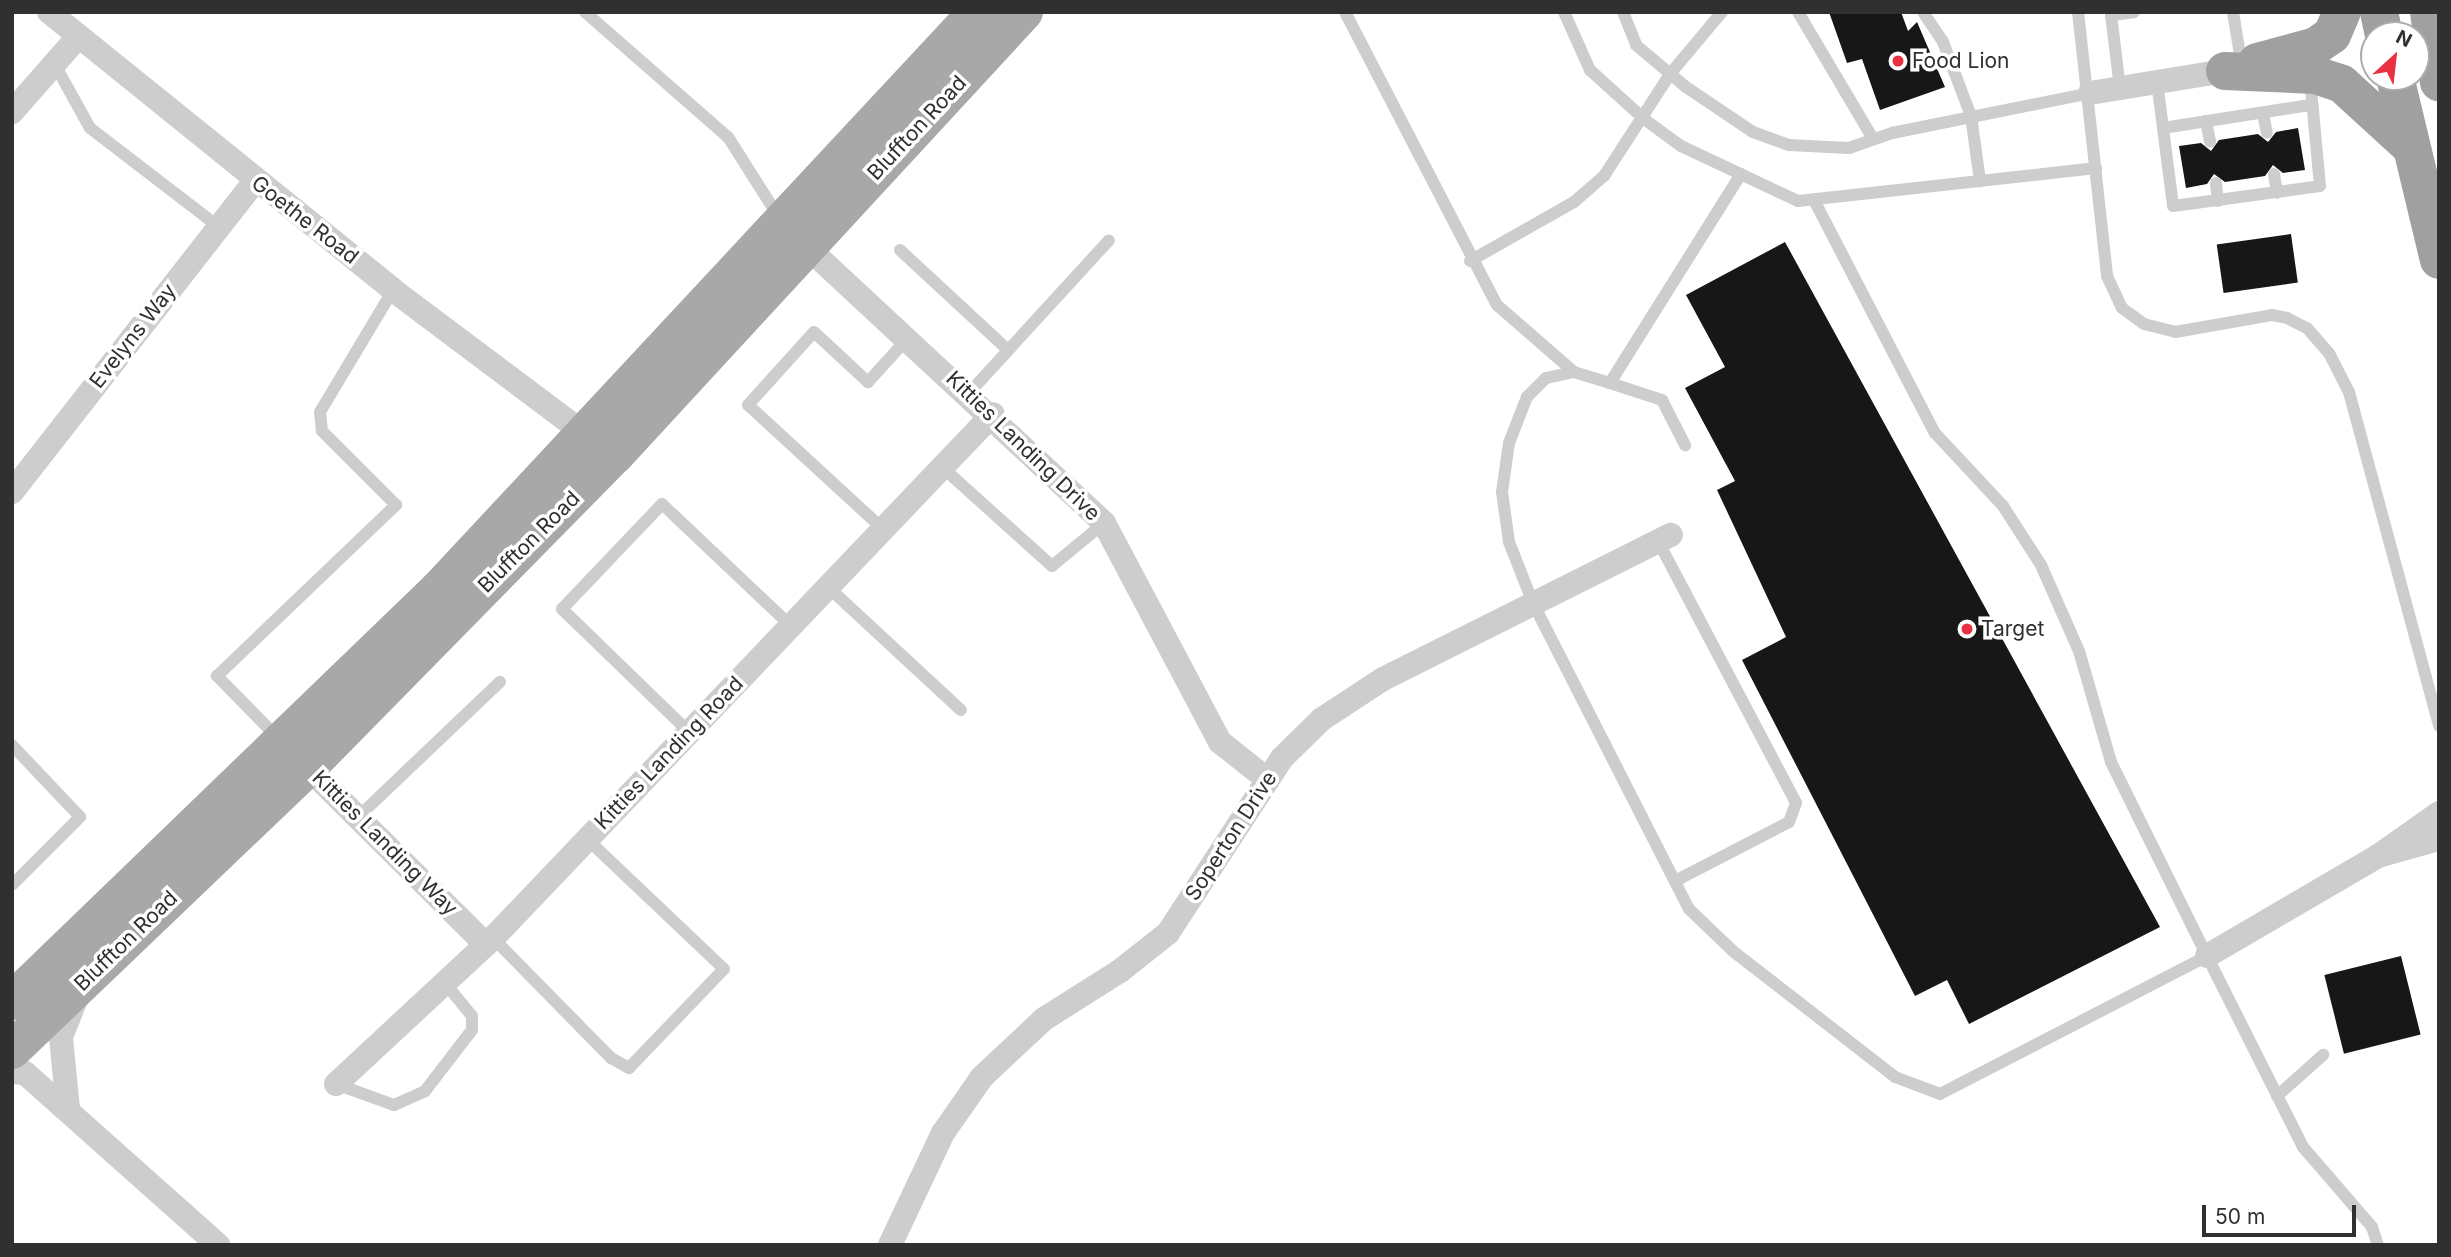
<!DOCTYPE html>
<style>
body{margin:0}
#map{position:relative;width:2451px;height:1257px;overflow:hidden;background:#fff;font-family:Inter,sans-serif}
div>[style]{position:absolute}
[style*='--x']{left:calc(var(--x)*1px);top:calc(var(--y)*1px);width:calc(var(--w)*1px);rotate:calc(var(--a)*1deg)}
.building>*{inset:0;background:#171717;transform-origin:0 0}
.service>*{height:12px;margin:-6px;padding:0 6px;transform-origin:6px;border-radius:6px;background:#cdcdcd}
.minor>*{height:24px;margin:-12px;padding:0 12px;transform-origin:12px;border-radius:12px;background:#cdcdcd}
.primary>*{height:38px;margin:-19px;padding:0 19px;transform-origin:19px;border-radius:19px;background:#a8a8a8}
.trunk>*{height:38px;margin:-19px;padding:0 19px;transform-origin:19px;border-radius:19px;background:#a0a0a0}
.dots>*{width:19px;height:19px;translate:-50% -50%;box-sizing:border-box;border:4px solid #fff;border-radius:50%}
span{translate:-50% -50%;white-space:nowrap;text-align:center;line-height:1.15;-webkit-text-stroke:7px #fff;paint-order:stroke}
.poi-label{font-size:21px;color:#303030}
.left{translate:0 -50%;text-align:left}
.street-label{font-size:21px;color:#303030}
.frame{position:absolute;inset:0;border:14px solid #303030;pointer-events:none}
.north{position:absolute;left:2360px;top:21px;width:70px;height:70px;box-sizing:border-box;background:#fff;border:2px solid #acacac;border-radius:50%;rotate:27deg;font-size:19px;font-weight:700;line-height:28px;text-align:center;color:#303030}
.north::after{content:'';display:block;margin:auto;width:24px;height:32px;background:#e93142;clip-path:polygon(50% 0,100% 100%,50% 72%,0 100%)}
.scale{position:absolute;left:2202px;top:1205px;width:154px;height:32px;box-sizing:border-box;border:4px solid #303030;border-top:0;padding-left:9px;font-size:21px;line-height:24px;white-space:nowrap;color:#303030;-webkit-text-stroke:5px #fff;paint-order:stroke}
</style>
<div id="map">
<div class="building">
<i style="clip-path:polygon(1829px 12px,1901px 12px,1908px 31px,1917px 22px,1945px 87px,1880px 110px,1862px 59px,1847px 63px)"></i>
<i style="clip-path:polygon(2298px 128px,2305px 170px,2283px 173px,2273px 165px,2265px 176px,2225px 182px,2214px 174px,2207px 184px,2186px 188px,2179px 146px,2201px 143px,2211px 151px,2219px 140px,2258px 134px,2268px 142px,2276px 132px)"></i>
<i style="left:2291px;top:234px;width:49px;height:75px;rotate:82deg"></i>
<i style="clip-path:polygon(1785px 242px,2160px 927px,1969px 1024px,1947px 980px,1915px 996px,1742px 660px,1786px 637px,1717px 490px,1735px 481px,1685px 388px,1725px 367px,1686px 295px)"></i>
<i style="left:2401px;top:956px;width:81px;height:79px;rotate:76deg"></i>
</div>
<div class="service">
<i style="--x:585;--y:12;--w:190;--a:41.2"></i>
<i style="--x:728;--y:137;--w:97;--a:57.6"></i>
<i style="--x:1345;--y:12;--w:330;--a:62.6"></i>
<i style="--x:1497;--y:305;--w:102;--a:41"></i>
<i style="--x:1564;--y:12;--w:64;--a:65.9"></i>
<i style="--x:1590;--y:70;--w:73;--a:42.2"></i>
<i style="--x:1644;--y:119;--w:46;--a:36.1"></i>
<i style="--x:1681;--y:146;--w:129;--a:25.2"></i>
<i style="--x:1798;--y:201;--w:300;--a:-6.3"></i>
<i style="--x:1623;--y:12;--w:35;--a:68"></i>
<i style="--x:1636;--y:45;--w:65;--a:40"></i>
<i style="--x:1686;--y:87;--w:81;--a:33.9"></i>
<i style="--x:1753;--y:132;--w:38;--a:20"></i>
<i style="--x:1789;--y:145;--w:60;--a:2.9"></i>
<i style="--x:1849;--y:148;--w:46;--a:-19.2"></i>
<i style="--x:1892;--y:133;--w:202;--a:-11.4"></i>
<i style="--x:1798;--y:12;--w:147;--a:59.4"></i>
<i style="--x:1923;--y:12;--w:36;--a:56"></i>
<i style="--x:1943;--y:42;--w:79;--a:69.3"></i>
<i style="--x:1971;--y:116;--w:66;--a:82.1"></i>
<i style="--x:2078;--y:12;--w:266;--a:83.7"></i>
<i style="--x:2107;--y:276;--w:35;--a:65"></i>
<i style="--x:2122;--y:308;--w:27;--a:36"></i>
<i style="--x:2144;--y:324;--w:32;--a:14"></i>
<i style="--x:2175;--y:332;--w:98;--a:-9.9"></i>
<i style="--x:2272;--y:315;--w:15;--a:11"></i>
<i style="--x:2287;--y:318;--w:22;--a:27"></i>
<i style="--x:2307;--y:328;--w:33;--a:49"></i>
<i style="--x:2329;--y:353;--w:44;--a:62.9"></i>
<i style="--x:2349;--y:392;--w:346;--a:74.9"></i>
<i style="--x:2233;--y:12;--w:56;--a:80.7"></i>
<i style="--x:54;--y:63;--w:74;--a:61"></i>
<i style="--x:90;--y:128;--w:163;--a:37.5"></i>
<i style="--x:2157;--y:82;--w:125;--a:82.6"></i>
<i style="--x:2173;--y:206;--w:148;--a:-7.7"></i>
<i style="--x:2320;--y:186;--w:108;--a:-95.3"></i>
<i style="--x:2120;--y:88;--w:74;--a:-97"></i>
<i style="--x:2111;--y:15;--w:23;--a:-7"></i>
<i style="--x:2263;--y:113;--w:20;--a:79"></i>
<i style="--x:2206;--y:121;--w:21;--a:79"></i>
<i style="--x:2163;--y:128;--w:149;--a:-8.9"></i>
<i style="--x:1741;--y:174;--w:247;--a:122.1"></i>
<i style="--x:1610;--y:383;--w:38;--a:-163"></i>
<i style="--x:1574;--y:372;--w:29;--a:168"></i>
<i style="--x:1546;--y:378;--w:27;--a:135"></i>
<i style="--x:1527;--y:397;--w:49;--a:111.4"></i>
<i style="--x:1509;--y:443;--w:49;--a:98.1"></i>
<i style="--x:1502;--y:492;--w:50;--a:82"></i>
<i style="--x:1509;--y:542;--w:66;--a:68.5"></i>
<i style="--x:1533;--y:603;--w:343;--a:63"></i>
<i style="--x:1689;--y:909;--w:62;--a:43.7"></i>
<i style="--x:1734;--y:952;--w:204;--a:37.8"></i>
<i style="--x:1895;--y:1077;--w:48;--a:20.7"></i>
<i style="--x:1940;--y:1094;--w:301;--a:-27.3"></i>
<i style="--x:2274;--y:174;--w:19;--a:81"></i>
<i style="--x:2216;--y:183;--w:18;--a:84"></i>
<i style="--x:1814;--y:200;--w:263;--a:62.6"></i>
<i style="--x:1935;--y:433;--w:100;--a:47"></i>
<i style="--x:2003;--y:506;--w:70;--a:57.2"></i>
<i style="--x:2041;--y:565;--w:94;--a:66.2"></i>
<i style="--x:2079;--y:651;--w:116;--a:73.9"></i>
<i style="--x:2111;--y:762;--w:216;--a:63.7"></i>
<i style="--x:2207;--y:956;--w:214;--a:63.3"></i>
<i style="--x:2303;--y:1147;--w:106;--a:49.2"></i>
<i style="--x:2372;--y:1227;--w:19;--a:72"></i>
<i style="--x:900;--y:250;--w:147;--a:42.8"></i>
<i style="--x:1470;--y:261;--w:120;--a:-29.6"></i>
<i style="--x:1574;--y:202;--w:40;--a:-41"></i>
<i style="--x:1604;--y:176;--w:121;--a:-57.1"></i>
<i style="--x:1670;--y:74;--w:81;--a:-50"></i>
<i style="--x:1610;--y:383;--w:55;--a:18.1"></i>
<i style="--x:1662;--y:400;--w:51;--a:62.9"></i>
<i style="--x:969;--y:393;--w:207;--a:-47.5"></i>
<i style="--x:942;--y:467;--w:148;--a:42"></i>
<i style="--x:1052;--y:566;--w:67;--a:-39.6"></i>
<i style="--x:883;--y:529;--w:183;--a:-137.4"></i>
<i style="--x:748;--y:405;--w:98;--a:-47.9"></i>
<i style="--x:814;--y:332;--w:74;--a:42.8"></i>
<i style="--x:868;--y:382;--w:59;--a:-47.7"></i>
<i style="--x:1658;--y:541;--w:296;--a:62.2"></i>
<i style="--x:1796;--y:803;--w:20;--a:110"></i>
<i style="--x:1789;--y:822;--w:128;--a:152.6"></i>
<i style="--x:828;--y:587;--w:181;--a:42.8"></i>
<i style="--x:689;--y:732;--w:177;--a:-135.9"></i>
<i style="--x:562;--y:609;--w:145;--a:-46.4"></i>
<i style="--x:662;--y:504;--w:178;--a:43.4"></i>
<i style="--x:277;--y:737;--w:86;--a:-134.5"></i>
<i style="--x:217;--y:676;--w:248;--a:-43.7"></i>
<i style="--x:396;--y:505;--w:105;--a:-135"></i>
<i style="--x:322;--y:431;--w:19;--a:-96"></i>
<i style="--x:320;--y:412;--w:142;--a:-59.1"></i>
<i style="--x:12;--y:745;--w:99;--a:46.6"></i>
<i style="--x:80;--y:817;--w:96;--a:135"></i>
<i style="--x:358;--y:817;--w:196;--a:-43.6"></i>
<i style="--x:493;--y:938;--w:168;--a:45.5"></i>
<i style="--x:611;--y:1058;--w:21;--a:29"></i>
<i style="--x:629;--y:1068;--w:137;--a:-46.2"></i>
<i style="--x:724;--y:969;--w:189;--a:-136.5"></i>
<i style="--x:336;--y:1084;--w:62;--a:19.9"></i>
<i style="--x:394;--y:1105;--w:34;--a:-24"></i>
<i style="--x:425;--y:1091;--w:77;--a:-52.4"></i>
<i style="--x:472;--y:1030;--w:14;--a:-90"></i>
<i style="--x:472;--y:1016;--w:43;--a:-129.3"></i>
<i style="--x:2277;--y:1096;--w:62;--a:-41.7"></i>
</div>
<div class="minor">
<i style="--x:49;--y:12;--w:442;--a:38.9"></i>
<i style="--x:393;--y:290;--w:251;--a:36.9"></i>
<i style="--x:2090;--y:93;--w:137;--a:-9.3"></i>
<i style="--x:12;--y:112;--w:98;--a:-48.7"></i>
<i style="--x:807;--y:247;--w:405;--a:42.9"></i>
<i style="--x:1104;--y:523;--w:248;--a:62.1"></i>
<i style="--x:1220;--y:742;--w:61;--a:38.4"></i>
<i style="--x:12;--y:492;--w:395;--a:-52"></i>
<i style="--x:298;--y:758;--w:265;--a:44.8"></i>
<i style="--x:2439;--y:813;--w:75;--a:144.8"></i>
<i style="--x:2378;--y:856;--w:63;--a:-15.6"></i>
<i style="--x:2207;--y:956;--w:198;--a:-30.3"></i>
<i style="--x:12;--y:1072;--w:13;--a:4"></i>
<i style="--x:25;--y:1073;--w:259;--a:41.7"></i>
<i style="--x:336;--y:1084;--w:214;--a:-42.9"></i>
<i style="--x:493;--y:938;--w:724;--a:-46.34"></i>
<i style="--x:68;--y:1109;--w:72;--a:-95.6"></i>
<i style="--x:61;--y:1037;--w:46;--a:-68.4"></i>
<i style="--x:890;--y:1245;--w:124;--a:-64.7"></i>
<i style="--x:943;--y:1133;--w:68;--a:-55.1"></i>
<i style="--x:982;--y:1077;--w:85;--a:-43.1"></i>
<i style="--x:1044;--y:1019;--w:90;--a:-32.3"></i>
<i style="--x:1120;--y:971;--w:61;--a:-38.4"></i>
<i style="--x:1168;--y:933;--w:209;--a:-56.9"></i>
<i style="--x:1282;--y:758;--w:56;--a:-44.3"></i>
<i style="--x:1322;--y:719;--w:73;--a:-33.3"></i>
<i style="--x:1383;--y:679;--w:322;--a:-26.6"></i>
</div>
<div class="primary">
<i style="--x:12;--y:1001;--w:593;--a:-43.98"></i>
<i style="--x:439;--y:589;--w:789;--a:-47"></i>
<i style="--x:12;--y:1050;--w:410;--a:-43.7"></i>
<i style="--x:308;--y:767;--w:438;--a:-45.5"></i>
<i style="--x:615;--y:455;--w:603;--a:-47.29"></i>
</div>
<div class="trunk">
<i style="--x:2379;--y:12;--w:24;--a:78"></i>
<i style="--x:2429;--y:12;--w:71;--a:81.9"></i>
<i style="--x:2257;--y:62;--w:61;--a:-15.2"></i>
<i style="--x:2316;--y:46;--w:19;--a:-35"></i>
<i style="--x:2332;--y:35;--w:25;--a:-67"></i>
<i style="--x:2225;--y:71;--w:90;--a:2.5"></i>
<i style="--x:2315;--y:75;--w:28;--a:18"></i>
<i style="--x:2342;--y:84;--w:93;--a:42.4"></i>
<i style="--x:2395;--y:77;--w:188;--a:76.5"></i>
</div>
<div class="dots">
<i style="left:1898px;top:61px;background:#e93142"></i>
<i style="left:1967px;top:629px;background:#e93142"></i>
</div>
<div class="poi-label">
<span class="left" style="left:1912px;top:61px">Food Lion</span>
<span class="left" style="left:1981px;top:629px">Target</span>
</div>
<div class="street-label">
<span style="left:917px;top:128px;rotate:-47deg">Bluffton Road</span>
<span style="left:305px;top:220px;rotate:38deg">Goethe Road</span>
<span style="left:133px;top:336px;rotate:-52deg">Evelyns Way</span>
<span style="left:1023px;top:446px;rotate:44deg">Kitties Landing Drive</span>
<span style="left:529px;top:542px;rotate:-45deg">Bluffton Road</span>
<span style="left:669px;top:753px;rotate:-46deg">Kitties Landing Road</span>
<span style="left:1231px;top:836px;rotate:-57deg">Soperton Drive</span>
<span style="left:385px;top:843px;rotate:45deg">Kitties Landing Way</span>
<span style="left:126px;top:941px;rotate:-44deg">Bluffton Road</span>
</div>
<div class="frame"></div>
<div class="north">N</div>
<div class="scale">50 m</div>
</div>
